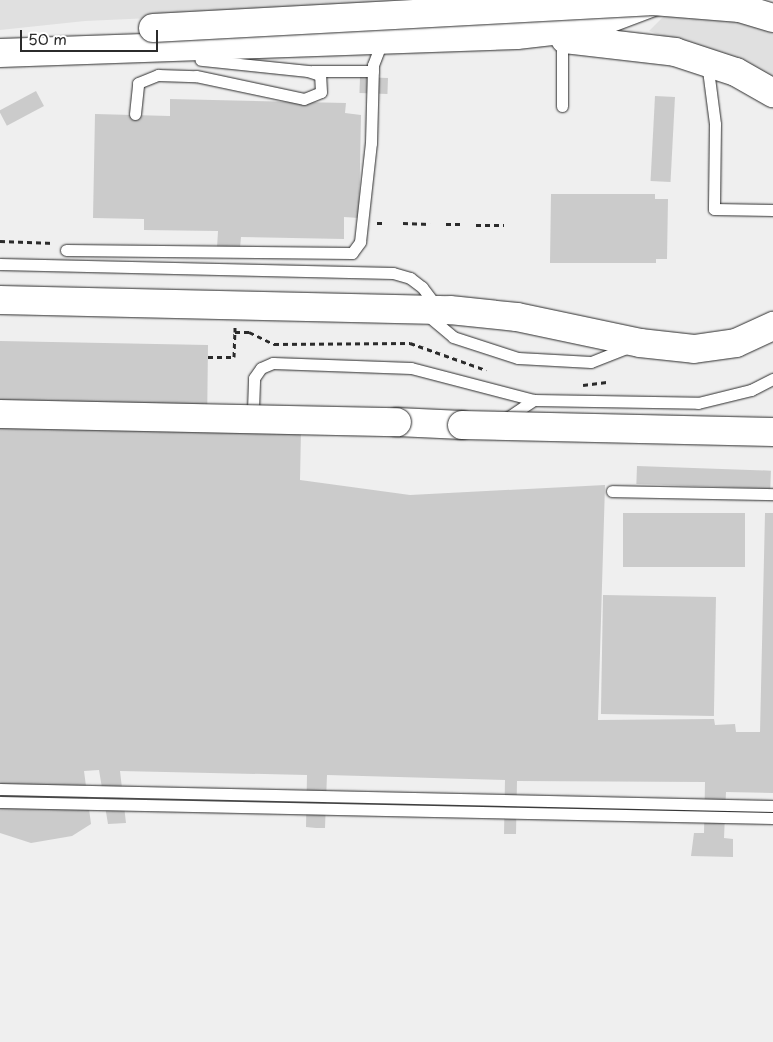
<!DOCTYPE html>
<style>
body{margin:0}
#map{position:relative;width:773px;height:1042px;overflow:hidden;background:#fff;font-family:"Playpen Sans",sans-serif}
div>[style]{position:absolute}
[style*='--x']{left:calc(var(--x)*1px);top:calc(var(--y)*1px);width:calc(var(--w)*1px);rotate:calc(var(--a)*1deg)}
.built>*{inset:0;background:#efefef;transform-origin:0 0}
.green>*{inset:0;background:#e0e0e0}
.building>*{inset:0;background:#cbcbcb;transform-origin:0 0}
.path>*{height:3px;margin-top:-1.5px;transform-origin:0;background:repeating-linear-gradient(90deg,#2b2b2b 0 5px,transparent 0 9px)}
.roads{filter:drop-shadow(0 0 1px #2b2b2b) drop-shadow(0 0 1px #2b2b2b)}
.lane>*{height:11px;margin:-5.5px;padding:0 5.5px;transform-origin:5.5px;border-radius:5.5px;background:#fff}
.secondary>*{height:28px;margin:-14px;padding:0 14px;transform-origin:14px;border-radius:14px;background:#fff}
.bridges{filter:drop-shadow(0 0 1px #2b2b2b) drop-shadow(0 0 1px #2b2b2b)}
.secondary-bridge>*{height:28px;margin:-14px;padding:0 14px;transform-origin:14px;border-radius:14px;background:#fff}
span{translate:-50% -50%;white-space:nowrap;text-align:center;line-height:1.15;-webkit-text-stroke:4.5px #fff;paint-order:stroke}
.scale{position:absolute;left:20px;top:30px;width:138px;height:22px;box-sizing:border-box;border:2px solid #2b2b2b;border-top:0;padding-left:6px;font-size:15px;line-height:18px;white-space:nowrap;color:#2b2b2b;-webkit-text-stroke:4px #fff;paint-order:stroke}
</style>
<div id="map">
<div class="built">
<i style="left:0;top:0;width:773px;height:1042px"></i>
</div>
<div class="green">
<i style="clip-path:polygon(0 0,546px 0,85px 21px,0 30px)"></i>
<i style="clip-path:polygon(668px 12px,736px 18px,773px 28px,773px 79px,741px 62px,649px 31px)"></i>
</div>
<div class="building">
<i style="left:360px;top:77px;width:28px;height:16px;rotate:2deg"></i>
<i style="left:36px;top:91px;width:17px;height:42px;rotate:62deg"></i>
<i style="left:655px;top:96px;width:20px;height:85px;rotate:3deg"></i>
<i style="clip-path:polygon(170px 99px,346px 103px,345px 113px,361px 115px,359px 218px,344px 217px,344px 239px,241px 237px,240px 248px,217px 248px,218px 231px,144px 230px,144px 219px,93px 218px,95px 114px,170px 116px)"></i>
<i style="clip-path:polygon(551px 194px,655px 194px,655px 199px,668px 199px,667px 259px,656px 259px,656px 263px,550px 263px)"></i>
<i style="clip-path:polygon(0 341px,208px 345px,207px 428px,301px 431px,300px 480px,410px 495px,605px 485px,598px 720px,714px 719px,715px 725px,735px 724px,736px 732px,760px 732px,765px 513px,773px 513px,773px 793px,726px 792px,724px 838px,733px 839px,733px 857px,691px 856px,694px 833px,704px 833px,705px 782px,517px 781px,516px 834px,504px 834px,505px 780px,327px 775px,325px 828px,316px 828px,306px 827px,307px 775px,120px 771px,126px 823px,108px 824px,99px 770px,84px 771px,91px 824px,72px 836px,31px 843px,0 833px)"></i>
<i style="left:637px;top:466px;width:134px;height:18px;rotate:2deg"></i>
<i style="left:623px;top:513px;width:122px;height:54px"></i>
<i style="left:603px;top:595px;width:113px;height:119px;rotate:1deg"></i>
</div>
<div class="path">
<i style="--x:377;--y:223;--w:9;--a:0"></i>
<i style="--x:403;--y:223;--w:27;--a:2"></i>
<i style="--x:446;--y:224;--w:14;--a:0"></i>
<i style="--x:476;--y:225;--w:28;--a:0"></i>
<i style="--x:0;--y:241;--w:54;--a:2.1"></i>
<i style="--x:235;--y:327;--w:5;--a:90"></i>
<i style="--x:235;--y:332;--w:14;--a:0"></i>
<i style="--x:249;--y:332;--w:28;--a:26"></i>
<i style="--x:274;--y:344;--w:136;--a:-0.4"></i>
<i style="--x:410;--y:343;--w:81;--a:19.6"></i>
<i style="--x:208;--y:357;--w:26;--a:0"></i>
<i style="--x:234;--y:357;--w:25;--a:-88"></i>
<i style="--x:583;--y:385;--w:26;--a:-7"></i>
</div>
<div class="roads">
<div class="lane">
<i style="--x:707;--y:62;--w:63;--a:82.6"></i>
<i style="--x:715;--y:124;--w:85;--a:90.7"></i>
<i style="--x:714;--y:209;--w:59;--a:1"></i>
<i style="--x:312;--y:71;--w:61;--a:0"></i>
<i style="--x:562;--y:106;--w:67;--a:-90"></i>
<i style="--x:135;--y:114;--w:31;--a:-84"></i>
<i style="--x:138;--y:83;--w:22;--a:-22"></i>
<i style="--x:158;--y:75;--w:38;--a:2"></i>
<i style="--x:196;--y:76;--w:110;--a:12"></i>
<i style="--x:304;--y:99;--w:18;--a:-22"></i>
<i style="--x:321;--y:92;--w:17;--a:-93"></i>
<i style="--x:320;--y:75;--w:13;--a:-162"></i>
<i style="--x:308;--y:71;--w:108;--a:-174.1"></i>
<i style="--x:66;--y:250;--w:286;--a:0.6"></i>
<i style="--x:352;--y:253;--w:14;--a:-54"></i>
<i style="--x:360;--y:242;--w:100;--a:-83.7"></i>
<i style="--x:371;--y:143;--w:78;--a:-88.5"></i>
<i style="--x:373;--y:65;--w:26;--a:-69"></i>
<i style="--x:0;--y:264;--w:393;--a:1.3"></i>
<i style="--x:393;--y:273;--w:18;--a:16"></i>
<i style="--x:410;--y:278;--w:15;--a:37"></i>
<i style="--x:422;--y:287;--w:26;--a:53"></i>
<i style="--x:426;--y:314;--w:35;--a:40"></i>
<i style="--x:453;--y:337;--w:68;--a:17.9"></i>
<i style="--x:518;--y:358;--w:73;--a:3.1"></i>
<i style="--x:591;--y:362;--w:41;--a:-21.5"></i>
<i style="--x:257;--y:420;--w:11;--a:-112"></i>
<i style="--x:253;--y:410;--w:32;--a:-88"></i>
<i style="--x:254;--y:378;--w:12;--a:-55"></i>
<i style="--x:261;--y:368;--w:13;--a:-23"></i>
<i style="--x:273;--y:363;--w:138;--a:2.1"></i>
<i style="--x:411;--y:368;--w:127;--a:14.6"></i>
<i style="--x:534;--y:400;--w:164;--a:1"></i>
<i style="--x:698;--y:403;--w:55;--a:-13.8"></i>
<i style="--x:751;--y:390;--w:25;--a:-27"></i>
<i style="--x:504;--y:420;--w:36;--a:-34"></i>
<i style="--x:612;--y:491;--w:161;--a:1.1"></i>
<i style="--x:0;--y:789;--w:773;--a:1.26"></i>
<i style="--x:0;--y:802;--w:773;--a:1.19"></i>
</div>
<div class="secondary">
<i style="--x:565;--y:39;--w:111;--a:6.7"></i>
<i style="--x:675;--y:52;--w:64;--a:18.2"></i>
<i style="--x:736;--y:72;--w:43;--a:29.6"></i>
<i style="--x:0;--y:53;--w:517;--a:-1.99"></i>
<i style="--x:517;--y:35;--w:70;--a:-6.5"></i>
<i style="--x:587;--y:27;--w:71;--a:-20.7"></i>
<i style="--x:0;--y:300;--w:450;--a:1.3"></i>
<i style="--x:450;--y:310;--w:67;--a:6"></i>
<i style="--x:517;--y:317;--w:126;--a:11.9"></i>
<i style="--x:640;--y:343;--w:54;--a:6.3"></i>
<i style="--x:694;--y:349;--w:42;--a:-8.1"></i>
<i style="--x:736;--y:343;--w:41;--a:-24.7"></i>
<i style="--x:397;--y:422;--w:65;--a:2.6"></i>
</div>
</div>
<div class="bridges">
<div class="secondary-bridge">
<i style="--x:153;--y:28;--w:501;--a:-3.09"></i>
<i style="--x:653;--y:1;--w:87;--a:4.6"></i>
<i style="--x:740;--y:8;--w:34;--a:17"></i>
<i style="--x:0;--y:414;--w:397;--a:1.2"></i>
<i style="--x:462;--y:425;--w:311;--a:1.3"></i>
</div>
</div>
<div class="scale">50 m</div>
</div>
